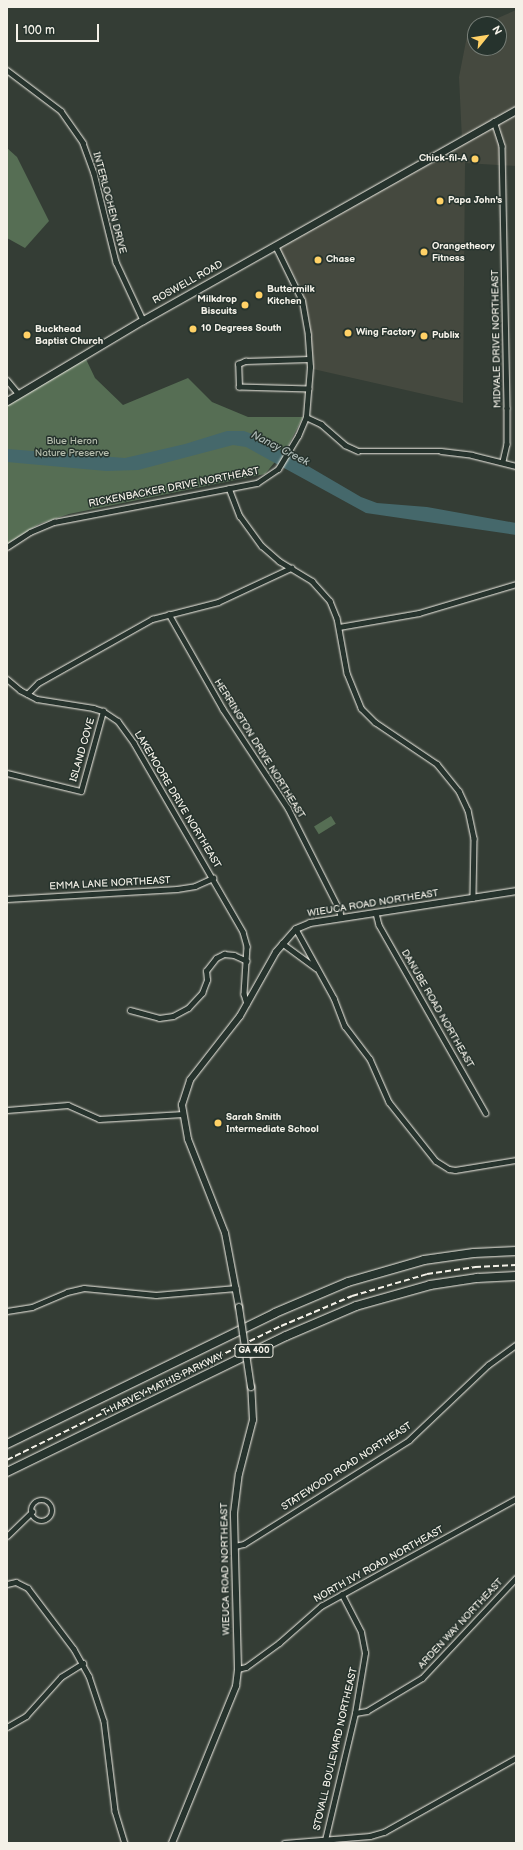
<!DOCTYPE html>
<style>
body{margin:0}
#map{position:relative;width:523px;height:1850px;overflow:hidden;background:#343d35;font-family:"Balsamiq Sans",sans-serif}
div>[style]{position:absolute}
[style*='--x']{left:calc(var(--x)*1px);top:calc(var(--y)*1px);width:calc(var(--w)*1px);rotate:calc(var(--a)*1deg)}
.built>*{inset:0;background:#45493f}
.green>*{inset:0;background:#566e54;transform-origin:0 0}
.water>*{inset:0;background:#45686b}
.roads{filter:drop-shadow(0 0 1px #f4f1e8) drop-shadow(0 0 1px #f4f1e8)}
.street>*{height:4.5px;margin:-2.25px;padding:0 2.25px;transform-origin:2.25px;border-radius:2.25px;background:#26332d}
.street>.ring{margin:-2.25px;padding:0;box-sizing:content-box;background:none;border:4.5px solid #26332d;border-radius:50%}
.secondary>*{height:6px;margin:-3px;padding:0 3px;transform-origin:3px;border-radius:3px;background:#26332d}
.primary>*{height:7px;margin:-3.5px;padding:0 3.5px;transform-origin:3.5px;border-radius:3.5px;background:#26332d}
.highway>*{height:8px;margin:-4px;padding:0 4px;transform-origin:4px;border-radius:4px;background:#26332d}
.rail>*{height:1.5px;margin-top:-0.75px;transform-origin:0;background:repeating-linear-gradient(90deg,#f4f1e8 0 6px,transparent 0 9px)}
.bridges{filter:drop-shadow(0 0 1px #f4f1e8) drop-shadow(0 0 1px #f4f1e8)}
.secondary-bridge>*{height:6px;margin:-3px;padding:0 3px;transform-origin:3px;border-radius:3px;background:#26332d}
.dots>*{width:11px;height:11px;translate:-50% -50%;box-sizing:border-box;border:2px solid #26332d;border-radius:50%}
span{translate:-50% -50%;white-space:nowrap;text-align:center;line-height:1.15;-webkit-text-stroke:3px #26332d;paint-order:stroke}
.shield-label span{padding:1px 3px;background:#26332d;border:1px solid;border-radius:3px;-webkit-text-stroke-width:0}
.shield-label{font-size:9px;color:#f4f1e8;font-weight:700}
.poi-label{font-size:10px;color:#f4f1e8;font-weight:700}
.right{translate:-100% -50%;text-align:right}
.left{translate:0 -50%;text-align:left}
.street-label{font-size:10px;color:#f4f1e8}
.park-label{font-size:10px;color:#b5bdad}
.water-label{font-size:11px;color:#aebab6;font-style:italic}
.frame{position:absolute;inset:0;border:8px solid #f4f1e8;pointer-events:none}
.north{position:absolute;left:467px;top:16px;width:40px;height:40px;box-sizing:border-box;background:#26332d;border:1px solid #787f78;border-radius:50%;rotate:60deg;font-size:11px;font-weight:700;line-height:16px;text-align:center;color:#f4f1e8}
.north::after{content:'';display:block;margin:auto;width:14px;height:18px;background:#ffd166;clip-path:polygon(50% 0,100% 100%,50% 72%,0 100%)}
.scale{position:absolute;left:16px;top:24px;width:83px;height:18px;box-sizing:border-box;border:2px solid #f4f1e8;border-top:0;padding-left:5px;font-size:12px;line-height:14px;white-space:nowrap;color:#f4f1e8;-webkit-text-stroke:3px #26332d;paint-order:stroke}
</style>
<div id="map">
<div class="built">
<i style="clip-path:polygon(516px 10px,516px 166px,465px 163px,463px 403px,313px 369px,309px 319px,305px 301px,299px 284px,277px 244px,462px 140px,459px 77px,468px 31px,475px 28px,475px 48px,499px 48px,499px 24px,484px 24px)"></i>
</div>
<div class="green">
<i style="clip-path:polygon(7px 148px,17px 157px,49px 221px,25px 248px,7px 238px)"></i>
<i style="clip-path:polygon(85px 357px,95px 378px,123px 405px,188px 378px,212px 402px,248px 417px,303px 417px,288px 446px,265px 474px,69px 514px,39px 524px,7px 544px,7px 405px)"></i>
<i style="left:331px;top:816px;width:9px;height:20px;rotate:58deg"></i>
</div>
<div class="water">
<i style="clip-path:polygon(227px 431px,244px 431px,255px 435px,361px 497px,377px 503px,427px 507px,516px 523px,516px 535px,366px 513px,246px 447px,233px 445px,138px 470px,106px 471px,7px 462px,7px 449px,125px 458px,185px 444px)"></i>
</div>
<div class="roads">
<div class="street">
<i style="--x:7;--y:70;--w:68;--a:37.2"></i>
<i style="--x:61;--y:111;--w:39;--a:55"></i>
<i style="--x:83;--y:143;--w:32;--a:70"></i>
<i style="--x:94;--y:173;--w:92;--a:76.1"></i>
<i style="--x:116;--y:262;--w:64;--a:65"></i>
<i style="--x:494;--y:121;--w:26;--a:72"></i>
<i style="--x:502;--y:146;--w:262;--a:88.9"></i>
<i style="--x:507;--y:408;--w:36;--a:90"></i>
<i style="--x:507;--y:444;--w:18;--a:103"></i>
<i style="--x:7;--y:380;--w:17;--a:50"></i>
<i style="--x:309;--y:389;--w:70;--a:-178.4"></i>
<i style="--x:239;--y:387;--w:23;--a:-92"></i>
<i style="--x:238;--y:364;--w:8;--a:-23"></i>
<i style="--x:245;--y:361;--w:64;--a:-1.8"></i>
<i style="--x:306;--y:417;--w:17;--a:25"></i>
<i style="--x:321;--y:424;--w:32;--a:41"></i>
<i style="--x:345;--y:445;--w:14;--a:25"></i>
<i style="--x:358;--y:451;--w:83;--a:0"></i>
<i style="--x:441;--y:451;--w:31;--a:7"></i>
<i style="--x:472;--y:455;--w:45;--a:14"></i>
<i style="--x:229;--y:488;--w:30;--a:69"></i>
<i style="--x:240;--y:516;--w:37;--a:54"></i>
<i style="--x:262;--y:546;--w:23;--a:41"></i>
<i style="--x:279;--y:561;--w:39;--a:31"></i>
<i style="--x:312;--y:581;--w:27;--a:48"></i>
<i style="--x:330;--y:601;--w:18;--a:68"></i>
<i style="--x:337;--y:618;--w:56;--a:79.7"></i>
<i style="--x:347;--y:673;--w:38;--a:68"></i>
<i style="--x:361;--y:708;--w:20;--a:45"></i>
<i style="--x:375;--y:722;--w:75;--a:34.1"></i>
<i style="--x:437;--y:764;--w:35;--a:51"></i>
<i style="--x:459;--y:791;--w:21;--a:65"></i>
<i style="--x:468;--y:810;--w:29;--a:78"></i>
<i style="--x:474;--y:838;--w:60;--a:91"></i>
<i style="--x:7;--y:547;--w:27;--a:-33"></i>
<i style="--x:30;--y:532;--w:26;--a:-23"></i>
<i style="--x:54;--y:522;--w:207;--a:-10.9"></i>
<i style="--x:257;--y:483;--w:25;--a:-34"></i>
<i style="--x:278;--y:469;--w:39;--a:-59"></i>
<i style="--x:298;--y:436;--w:21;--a:-67"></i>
<i style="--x:306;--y:417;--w:50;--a:-85.4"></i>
<i style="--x:310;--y:367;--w:32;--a:-94"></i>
<i style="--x:308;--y:335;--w:35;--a:-100"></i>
<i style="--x:302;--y:301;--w:61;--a:-116.1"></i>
<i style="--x:169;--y:614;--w:109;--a:60.4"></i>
<i style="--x:223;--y:709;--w:118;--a:56.7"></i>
<i style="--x:288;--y:808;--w:115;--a:63.2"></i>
<i style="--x:340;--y:911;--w:7;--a:82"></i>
<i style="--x:339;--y:627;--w:81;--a:-9.9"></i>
<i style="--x:419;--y:613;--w:101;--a:-16.6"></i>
<i style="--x:7;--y:679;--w:17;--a:40"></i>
<i style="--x:20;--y:690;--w:19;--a:28"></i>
<i style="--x:37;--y:699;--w:57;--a:9.1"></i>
<i style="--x:93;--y:708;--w:10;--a:17"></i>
<i style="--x:103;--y:711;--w:18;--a:34"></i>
<i style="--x:118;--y:721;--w:27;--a:54"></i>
<i style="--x:134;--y:743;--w:218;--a:60"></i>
<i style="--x:243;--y:932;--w:15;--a:74"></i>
<i style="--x:247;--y:946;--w:48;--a:93.6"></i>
<i style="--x:244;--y:994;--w:10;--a:73"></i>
<i style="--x:27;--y:694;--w:16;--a:-45"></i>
<i style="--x:38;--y:683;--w:131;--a:-29.3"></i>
<i style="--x:152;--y:619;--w:68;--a:-14.4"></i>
<i style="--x:218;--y:602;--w:81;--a:-25"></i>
<i style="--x:7;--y:773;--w:76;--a:13.7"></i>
<i style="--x:81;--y:791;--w:83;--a:-74.6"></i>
<i style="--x:7;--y:899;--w:170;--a:-3.4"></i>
<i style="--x:177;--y:889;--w:18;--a:-9"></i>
<i style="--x:195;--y:886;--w:20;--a:-24"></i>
<i style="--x:376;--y:913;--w:12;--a:76"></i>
<i style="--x:379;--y:925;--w:216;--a:60.4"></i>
<i style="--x:296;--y:929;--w:79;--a:61.2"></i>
<i style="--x:334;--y:998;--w:30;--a:69"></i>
<i style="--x:345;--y:1026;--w:41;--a:52.9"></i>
<i style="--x:370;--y:1059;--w:47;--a:66.2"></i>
<i style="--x:389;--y:1102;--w:75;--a:51.5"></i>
<i style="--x:436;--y:1161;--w:15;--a:32"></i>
<i style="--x:449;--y:1169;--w:6;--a:9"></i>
<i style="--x:455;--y:1170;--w:62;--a:-9.3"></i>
<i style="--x:282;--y:943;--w:42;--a:36.3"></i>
<i style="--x:130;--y:1010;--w:30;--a:15"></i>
<i style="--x:159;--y:1018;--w:14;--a:-8"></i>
<i style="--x:173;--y:1016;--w:17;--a:-28"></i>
<i style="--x:188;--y:1008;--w:21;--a:-47"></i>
<i style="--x:202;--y:993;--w:14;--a:-69"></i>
<i style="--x:207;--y:980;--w:9;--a:-96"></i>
<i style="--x:206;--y:971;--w:16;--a:-52"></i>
<i style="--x:216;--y:958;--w:9;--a:-27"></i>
<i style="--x:224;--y:954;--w:10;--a:6"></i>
<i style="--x:234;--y:955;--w:14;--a:25"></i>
<i style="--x:7;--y:1110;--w:61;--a:-4.7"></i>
<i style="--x:68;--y:1105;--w:34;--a:24"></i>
<i style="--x:99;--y:1119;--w:84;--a:-3.4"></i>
<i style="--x:7;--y:1311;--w:25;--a:-9"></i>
<i style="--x:32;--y:1307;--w:38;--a:-23"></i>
<i style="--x:67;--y:1292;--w:17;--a:-13"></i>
<i style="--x:84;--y:1288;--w:72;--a:5.6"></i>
<i style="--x:156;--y:1295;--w:80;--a:-5"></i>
<i class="ring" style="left:31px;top:1500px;width:17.5px;height:17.5px"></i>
<i style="--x:7;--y:1536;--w:35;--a:-44"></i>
<i style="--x:235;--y:1546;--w:9;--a:-13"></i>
<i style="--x:244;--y:1544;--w:195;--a:-32.2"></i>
<i style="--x:409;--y:1440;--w:109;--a:-43.5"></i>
<i style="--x:488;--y:1365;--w:34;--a:-36"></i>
<i style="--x:7;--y:1584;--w:9;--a:-13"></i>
<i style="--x:16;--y:1582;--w:13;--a:27"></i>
<i style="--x:28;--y:1588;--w:76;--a:53"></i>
<i style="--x:74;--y:1649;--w:31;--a:61"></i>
<i style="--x:89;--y:1676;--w:47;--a:71.6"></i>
<i style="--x:104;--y:1721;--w:91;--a:83"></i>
<i style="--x:115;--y:1811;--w:34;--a:73"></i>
<i style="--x:238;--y:1669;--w:8;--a:-14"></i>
<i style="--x:246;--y:1667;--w:41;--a:-36"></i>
<i style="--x:279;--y:1643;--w:56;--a:-41.4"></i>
<i style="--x:321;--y:1606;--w:222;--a:-28.8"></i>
<i style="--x:355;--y:1713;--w:12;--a:-9"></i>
<i style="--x:367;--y:1711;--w:64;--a:-31"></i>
<i style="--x:422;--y:1678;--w:137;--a:-46.8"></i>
<i style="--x:7;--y:1727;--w:22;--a:-30"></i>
<i style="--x:26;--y:1716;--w:52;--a:-48.1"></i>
<i style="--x:61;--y:1677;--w:26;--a:-32"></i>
<i style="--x:325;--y:1840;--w:130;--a:-76.7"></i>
<i style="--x:355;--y:1713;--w:61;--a:-80.5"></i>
<i style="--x:365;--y:1653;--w:21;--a:-101"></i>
<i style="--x:361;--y:1632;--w:42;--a:-117.2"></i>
<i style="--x:284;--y:1843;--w:86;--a:-4.7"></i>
<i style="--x:370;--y:1836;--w:15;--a:-16"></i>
<i style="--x:384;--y:1832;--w:151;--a:-29.3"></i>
</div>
<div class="secondary">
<i style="--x:239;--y:1307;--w:75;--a:-100.7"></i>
<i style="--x:225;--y:1233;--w:101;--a:-111.5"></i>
<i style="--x:188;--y:1139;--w:35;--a:-100"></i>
<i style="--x:182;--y:1105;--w:26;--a:-72"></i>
<i style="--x:190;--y:1080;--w:81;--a:-52"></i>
<i style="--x:240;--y:1016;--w:73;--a:-60.6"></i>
<i style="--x:276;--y:952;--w:30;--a:-49"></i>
<i style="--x:296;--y:929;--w:15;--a:-23"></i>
<i style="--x:310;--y:923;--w:208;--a:-8.8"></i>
<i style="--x:172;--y:1843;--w:170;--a:-67.8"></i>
<i style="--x:236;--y:1686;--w:17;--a:-83"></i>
<i style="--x:238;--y:1669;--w:156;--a:-91.5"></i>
<i style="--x:234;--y:1513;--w:39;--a:-83"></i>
<i style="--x:239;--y:1474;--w:56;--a:-75.5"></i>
<i style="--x:253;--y:1420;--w:33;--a:-93"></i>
</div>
<div class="primary">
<i style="--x:7;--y:401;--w:158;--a:-30.8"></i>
<i style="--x:143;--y:320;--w:428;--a:-29.4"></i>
</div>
<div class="highway">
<i style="--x:7;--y:1444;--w:298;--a:-26"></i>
<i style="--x:275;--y:1313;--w:79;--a:-23"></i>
<i style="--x:348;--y:1282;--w:79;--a:-16.1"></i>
<i style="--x:424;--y:1260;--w:50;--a:-8"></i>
<i style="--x:474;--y:1253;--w:42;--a:-2.7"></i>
<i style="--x:7;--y:1472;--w:310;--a:-26"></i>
<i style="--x:286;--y:1336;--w:76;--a:-23.2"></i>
<i style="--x:356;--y:1306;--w:77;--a:-15.8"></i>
<i style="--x:430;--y:1285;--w:48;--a:-8.5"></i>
<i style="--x:477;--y:1278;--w:39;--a:-3"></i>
</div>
</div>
<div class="rail">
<i style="--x:7;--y:1460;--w:305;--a:-26.1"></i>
<i style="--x:281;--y:1326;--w:77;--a:-22.9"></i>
<i style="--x:352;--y:1296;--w:78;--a:-16.3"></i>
<i style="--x:427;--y:1274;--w:49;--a:-8.3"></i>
<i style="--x:475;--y:1267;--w:41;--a:-2.8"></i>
</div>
<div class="bridges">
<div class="secondary-bridge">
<i style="--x:239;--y:1307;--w:81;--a:81.5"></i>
</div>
</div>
<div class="dots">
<i style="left:475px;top:159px;background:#ffd166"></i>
<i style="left:440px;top:201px;background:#ffd166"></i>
<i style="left:424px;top:252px;background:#ffd166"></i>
<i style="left:318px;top:260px;background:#ffd166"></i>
<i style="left:259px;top:295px;background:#ffd166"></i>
<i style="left:245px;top:305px;background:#ffd166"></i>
<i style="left:193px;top:329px;background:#ffd166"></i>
<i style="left:348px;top:333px;background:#ffd166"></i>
<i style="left:27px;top:335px;background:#ffd166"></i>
<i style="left:424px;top:336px;background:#ffd166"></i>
<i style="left:218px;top:1123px;background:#ffd166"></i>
</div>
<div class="shield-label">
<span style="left:254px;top:1351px">GA 400</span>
</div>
<div class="poi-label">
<span class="right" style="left:467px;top:159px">Chick-fil-A</span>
<span class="left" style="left:448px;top:201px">Papa John's</span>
<span class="left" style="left:432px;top:252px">Orangetheory<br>Fitness</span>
<span class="left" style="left:326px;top:260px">Chase</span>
<span class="left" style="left:267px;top:295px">Buttermilk<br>Kitchen</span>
<span class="right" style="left:237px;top:305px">Milkdrop<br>Biscuits</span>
<span class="left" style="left:35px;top:335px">Buckhead<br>Baptist Church</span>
<span class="left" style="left:201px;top:329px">10 Degrees South</span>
<span class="left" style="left:356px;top:333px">Wing Factory</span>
<span class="left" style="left:432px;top:336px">Publix</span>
<span class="left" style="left:226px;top:1123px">Sarah Smith<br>Intermediate School</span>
</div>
<div class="street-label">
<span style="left:109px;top:203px;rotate:75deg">INTERLOCHEN DRIVE</span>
<span style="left:188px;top:283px;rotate:-29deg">ROSWELL ROAD</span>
<span style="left:497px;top:339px;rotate:-91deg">MIDVALE DRIVE NORTHEAST</span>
<span style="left:174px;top:488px;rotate:-11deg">RICKENBACKER DRIVE NORTHEAST</span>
<span style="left:259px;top:749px;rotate:58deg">HERRINGTON DRIVE NORTHEAST</span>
<span style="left:83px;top:750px;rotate:-74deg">ISLAND COVE</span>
<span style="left:177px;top:800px;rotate:59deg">LAKEMOORE DRIVE NORTHEAST</span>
<span style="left:110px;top:884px;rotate:-3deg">EMMA LANE NORTHEAST</span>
<span style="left:373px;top:904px;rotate:-9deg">WIEUCA ROAD NORTHEAST</span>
<span style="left:437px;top:1009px;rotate:60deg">DANUBE ROAD NORTHEAST</span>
<span style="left:163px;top:1385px;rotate:-26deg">T HARVEY MATHIS PARKWAY</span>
<span style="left:347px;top:1467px;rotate:-33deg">STATEWOOD ROAD NORTHEAST</span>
<span style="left:379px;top:1565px;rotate:-29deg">NORTH IVY ROAD NORTHEAST</span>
<span style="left:226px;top:1569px;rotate:-91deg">WIEUCA ROAD NORTHEAST</span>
<span style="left:461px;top:1624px;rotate:-47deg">ARDEN WAY NORTHEAST</span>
<span style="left:336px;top:1749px;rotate:-77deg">STOVALL BOULEVARD NORTHEAST</span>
</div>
<div class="park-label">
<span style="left:72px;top:447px">Blue Heron<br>Nature Preserve</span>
</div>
<div class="water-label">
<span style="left:280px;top:449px;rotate:27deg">Nancy Creek</span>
</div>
<div class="frame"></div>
<div class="north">N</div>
<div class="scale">100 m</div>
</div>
